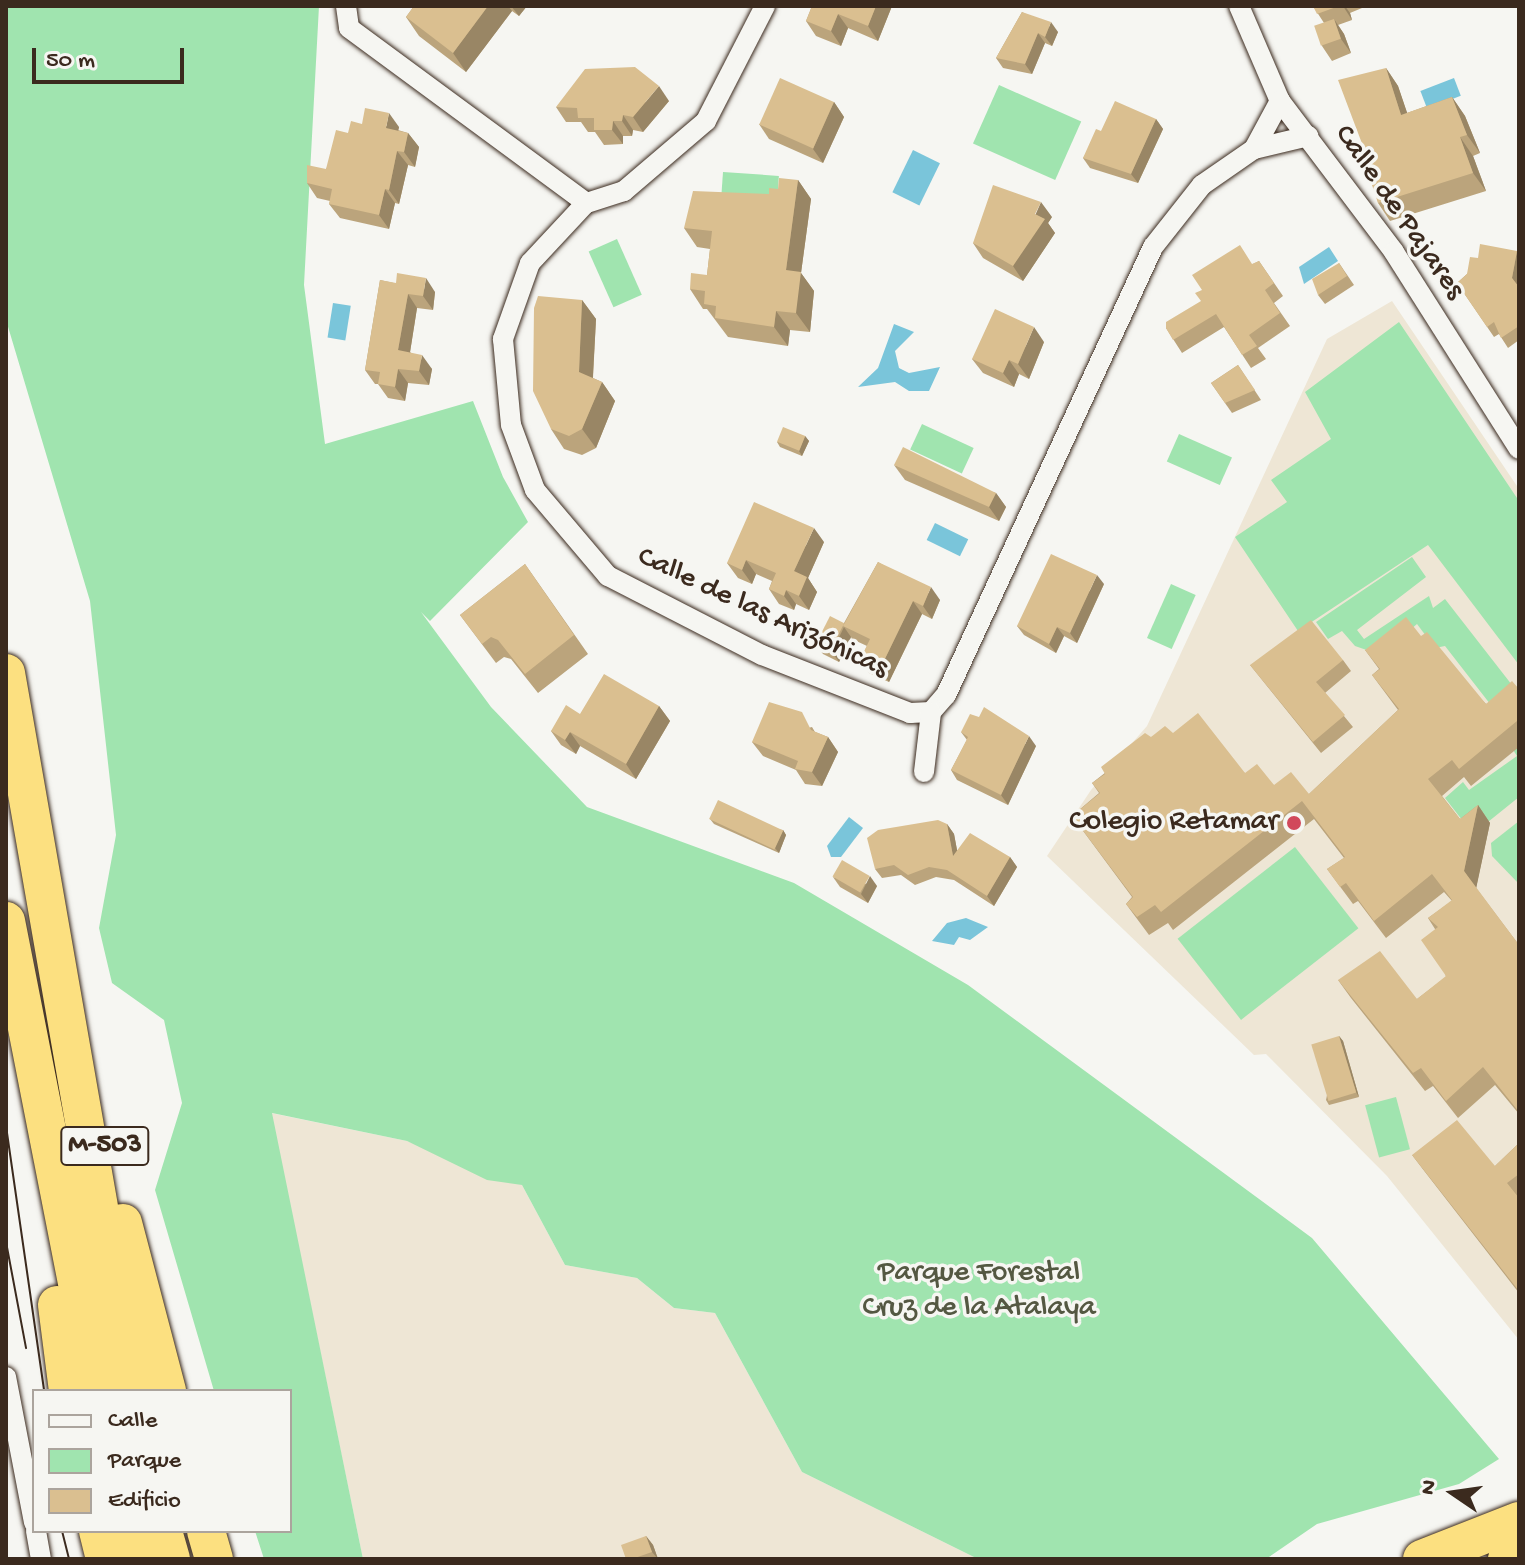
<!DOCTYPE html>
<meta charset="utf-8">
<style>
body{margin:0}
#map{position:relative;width:1525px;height:1565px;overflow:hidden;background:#f6f6f2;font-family:"Gochi Hand",sans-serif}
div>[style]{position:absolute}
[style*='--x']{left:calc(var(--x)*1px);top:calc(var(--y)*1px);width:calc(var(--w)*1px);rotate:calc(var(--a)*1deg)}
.built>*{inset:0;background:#eee6d5}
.green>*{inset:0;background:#a0e4af;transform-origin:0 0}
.water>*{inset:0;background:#7ac5da;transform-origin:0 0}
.roads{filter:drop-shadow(0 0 2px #3b2a1e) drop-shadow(0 0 2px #3b2a1e)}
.street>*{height:20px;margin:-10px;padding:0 10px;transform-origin:10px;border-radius:10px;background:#f6f6f2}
.highway>*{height:38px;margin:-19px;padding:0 19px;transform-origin:19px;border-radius:19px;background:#fce080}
.tram>*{height:2px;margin:-1px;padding:0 1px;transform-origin:1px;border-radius:1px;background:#3b2a1e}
.wall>*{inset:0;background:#bba47c}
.shaded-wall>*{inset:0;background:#998665}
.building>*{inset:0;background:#dabf90;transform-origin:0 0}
.dots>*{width:22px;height:22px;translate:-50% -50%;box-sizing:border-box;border:4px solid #f6f6f2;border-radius:50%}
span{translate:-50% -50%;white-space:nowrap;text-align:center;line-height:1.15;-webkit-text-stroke:7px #f6f6f2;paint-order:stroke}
.shield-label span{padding:2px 6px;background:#f6f6f2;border:2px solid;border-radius:6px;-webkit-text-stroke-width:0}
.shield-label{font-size:28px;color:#3b2a1e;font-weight:700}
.street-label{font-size:30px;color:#3b2a1e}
.poi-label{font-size:30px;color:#3b2a1e}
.right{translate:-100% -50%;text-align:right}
.park-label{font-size:30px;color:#545842}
.frame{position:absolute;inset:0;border:8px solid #3b2a1e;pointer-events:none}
.legend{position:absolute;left:32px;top:1389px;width:260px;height:144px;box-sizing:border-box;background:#f6f6f2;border:2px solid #aba49d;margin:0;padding:10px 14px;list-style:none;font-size:24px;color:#3b2a1e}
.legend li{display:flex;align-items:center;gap:16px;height:40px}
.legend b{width:40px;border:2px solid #aba49d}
.north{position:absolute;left:1413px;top:1453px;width:80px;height:80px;-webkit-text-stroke:6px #f6f6f2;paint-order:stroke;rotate:283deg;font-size:22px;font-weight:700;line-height:32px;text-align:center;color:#3b2a1e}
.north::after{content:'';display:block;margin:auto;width:28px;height:36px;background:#3b2a1e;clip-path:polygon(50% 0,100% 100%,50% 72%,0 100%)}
.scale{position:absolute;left:32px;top:48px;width:152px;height:36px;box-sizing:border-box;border:4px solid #3b2a1e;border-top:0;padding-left:10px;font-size:24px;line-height:28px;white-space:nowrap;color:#3b2a1e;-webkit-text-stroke:6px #f6f6f2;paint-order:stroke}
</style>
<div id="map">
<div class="built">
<i style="clip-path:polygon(1392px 301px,1519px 489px,1519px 1340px,1387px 1176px,1266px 1054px,1254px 1055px,1047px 856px,1091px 790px,1147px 726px,1327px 339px)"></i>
<i style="clip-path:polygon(271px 1113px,407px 1141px,522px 1185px,565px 1265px,637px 1278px,674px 1308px,715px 1313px,802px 1472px,978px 1559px,363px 1559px)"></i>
</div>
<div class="green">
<i style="clip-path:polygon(6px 6px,319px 6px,304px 285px,325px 444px,473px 401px,503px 477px,528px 522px,430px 621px,421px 612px,491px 707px,587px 807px,794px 883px,968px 985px,1312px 1238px,1499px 1459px,1459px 1484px,1317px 1524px,1266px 1559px,978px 1559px,802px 1472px,715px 1313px,674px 1308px,637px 1278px,565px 1265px,522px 1185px,487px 1180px,407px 1141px,272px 1113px,363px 1559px,264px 1559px,255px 1531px,290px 1531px,290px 1391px,214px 1391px,155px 1190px,182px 1103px,164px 1020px,112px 983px,99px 928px,116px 835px,90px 601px,6px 320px)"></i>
<i style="left:999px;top:85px;width:90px;height:64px;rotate:24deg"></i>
<i style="left:723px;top:172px;width:56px;height:25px;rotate:4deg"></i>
<i style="left:617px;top:239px;width:61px;height:31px;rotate:66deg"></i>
<i style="clip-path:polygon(1399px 322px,1519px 501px,1519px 665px,1428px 545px,1298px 631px,1235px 537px,1287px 502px,1271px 480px,1331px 439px,1305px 392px)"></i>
<i style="left:922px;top:424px;width:57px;height:28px;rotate:25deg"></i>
<i style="left:1179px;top:434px;width:58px;height:30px;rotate:24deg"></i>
<i style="clip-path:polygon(1412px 557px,1426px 577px,1357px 630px,1364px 639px,1429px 596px,1433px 608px,1445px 599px,1519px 694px,1519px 797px,1473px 834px,1445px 798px,1463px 782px,1469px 790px,1517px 756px,1502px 733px,1508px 727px,1445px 646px,1435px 648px,1417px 624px,1381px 655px,1355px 646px,1342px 631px,1328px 639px,1316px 622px)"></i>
<i style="left:1171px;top:584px;width:27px;height:59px;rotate:24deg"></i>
<i style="clip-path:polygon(1519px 821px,1519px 884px,1492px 856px,1491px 843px)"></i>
<i style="left:1295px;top:847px;width:103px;height:149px;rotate:52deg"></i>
<i style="left:1396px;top:1097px;width:54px;height:32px;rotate:75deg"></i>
</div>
<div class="water">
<i style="left:1454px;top:78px;width:19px;height:36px;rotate:69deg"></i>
<i style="left:913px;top:150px;width:30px;height:47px;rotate:26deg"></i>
<i style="clip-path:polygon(1329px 247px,1338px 261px,1304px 284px,1299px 267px)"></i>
<i style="left:333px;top:303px;width:18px;height:35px;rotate:9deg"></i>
<i style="clip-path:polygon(894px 324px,914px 332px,895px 351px,899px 368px,909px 373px,940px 367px,929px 391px,909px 391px,895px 382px,858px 387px,878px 368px)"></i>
<i style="left:935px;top:523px;width:37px;height:19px;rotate:26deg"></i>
<i style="clip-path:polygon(849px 817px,863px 828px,841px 857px,831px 857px,827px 846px)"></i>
<i style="clip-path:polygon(966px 918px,988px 927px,970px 940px,959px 937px,954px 945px,932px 941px,947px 923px)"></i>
</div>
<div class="roads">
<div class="street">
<i style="--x:346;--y:6;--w:22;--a:82"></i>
<i style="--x:349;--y:28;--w:295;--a:36.4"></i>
<i style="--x:765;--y:6;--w:129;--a:117.2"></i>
<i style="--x:706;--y:121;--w:108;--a:139.5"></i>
<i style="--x:624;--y:191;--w:40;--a:162"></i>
<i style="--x:586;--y:203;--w:82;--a:133"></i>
<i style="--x:530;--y:263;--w:81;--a:109.6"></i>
<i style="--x:503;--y:339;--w:86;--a:84.7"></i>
<i style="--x:511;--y:425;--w:69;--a:69.7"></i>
<i style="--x:535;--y:490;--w:113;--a:49.7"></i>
<i style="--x:608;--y:576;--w:173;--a:27.2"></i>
<i style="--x:762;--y:655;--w:159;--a:21.4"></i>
<i style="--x:910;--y:713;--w:21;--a:-3"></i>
<i style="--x:931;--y:712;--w:23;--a:-49"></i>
<i style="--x:946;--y:695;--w:494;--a:-65.2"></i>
<i style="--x:1153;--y:247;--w:79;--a:-51.7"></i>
<i style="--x:1202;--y:185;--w:63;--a:-34.7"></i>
<i style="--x:1254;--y:149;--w:56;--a:-13.5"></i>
<i style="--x:1239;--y:6;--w:103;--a:66.7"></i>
<i style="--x:1280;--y:101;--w:189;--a:52.9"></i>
<i style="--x:1394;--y:252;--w:233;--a:57.6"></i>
<i style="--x:1254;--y:149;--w:55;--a:-61.6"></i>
<i style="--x:924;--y:772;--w:60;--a:-83.3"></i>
<i style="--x:6;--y:1377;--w:148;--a:79.1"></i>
<i style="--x:36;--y:1531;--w:28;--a:80"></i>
</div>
<div class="highway">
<i style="--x:6;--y:673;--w:729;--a:80.12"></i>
<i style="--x:6;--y:921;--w:479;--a:78.9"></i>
<i style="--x:123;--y:1223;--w:174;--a:75.3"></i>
<i style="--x:57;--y:1305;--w:87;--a:82.7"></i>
<i style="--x:98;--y:1531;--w:29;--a:76"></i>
<i style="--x:130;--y:1531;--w:29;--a:76"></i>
<i style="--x:163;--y:1531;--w:29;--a:74"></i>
<i style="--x:206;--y:1531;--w:29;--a:74"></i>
<i style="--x:1422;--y:1559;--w:104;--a:-21.4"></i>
<i style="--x:1507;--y:1559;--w:13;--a:-23"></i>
</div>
</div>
<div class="tram">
<i style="--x:6;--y:1126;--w:268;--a:81.8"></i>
<i style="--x:6;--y:1242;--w:108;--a:79.3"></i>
<i style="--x:62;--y:1531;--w:29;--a:76"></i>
</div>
<div class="wall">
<i style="clip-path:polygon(414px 6px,527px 6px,519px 16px,512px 11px,466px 72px,419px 36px,406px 17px)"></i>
<i style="clip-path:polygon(812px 6px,892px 6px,878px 41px,848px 28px,841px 46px,816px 36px,806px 21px)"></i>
<i style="clip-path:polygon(1313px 6px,1362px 6px,1362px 8px,1350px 13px,1352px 20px,1338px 25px,1344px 34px,1351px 53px,1332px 61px,1322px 46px,1324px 23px)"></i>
<i style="clip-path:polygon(1022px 12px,1058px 32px,1052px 46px,1045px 43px,1032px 74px,1003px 68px,996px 58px)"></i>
<i style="clip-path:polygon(1386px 68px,1398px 86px,1407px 113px,1452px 97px,1465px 116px,1480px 153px,1473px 156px,1486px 191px,1390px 221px,1378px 203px,1372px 170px)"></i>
<i style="clip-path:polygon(669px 101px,643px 132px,633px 130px,632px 136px,623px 136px,623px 144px,604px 145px,595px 132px,588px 132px,581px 122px,566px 122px,556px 107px)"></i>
<i style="clip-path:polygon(834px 102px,844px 117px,823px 163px,769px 139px,759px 124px)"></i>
<i style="clip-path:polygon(1156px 119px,1163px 129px,1138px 183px,1090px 168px,1083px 158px,1101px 131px)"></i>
<i style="clip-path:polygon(362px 124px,399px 127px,398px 130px,408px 133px,419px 147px,415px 167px,408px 165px,399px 204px,395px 203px,389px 229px,340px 218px,329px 204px,330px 201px,317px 198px,307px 183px,326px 169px,348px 133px)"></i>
<i style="clip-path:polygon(798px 180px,811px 199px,801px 273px,814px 291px,810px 332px,790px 330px,788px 346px,728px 337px,707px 309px,703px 309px,690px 289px,707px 275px,710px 249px,697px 247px,684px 228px,769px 194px)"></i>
<i style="clip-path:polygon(1052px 217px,1048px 223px,1055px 233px,1023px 281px,983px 258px,973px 243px)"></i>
<i style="clip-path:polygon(1517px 251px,1519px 254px,1519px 340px,1508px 348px,1499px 334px,1494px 337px,1457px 283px,1467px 274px,1478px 258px)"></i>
<i style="clip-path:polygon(1259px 261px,1283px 296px,1274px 303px,1290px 326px,1258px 348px,1266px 359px,1251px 368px,1224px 327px,1182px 353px,1166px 328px,1253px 264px)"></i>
<i style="clip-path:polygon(1339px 263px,1354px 285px,1325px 304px,1318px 295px)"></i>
<i style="clip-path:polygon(380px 280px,435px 292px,433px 310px,417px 308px,410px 352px,432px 369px,429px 385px,408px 383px,405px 401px,388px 398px,378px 384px,375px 384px,365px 370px)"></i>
<i style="clip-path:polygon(582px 300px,596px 319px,593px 378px,602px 382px,615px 401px,596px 448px,582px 455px,564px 449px,551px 429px)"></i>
<i style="clip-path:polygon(1044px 342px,1029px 379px,1019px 374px,1014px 387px,983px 373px,972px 359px)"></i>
<i style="clip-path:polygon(1238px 365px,1261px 400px,1232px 413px,1211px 383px)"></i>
<i style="clip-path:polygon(805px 436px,809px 441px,802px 456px,780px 447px,777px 442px)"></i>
<i style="clip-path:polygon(894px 465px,996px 493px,1006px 507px,999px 521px,905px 480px)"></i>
<i style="clip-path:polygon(824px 542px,808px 578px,817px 592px,809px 610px,796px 604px,794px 610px,779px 604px,769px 589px,772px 581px,756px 574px,752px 584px,738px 578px,727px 563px)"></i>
<i style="clip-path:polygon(878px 562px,940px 600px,932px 619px,922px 614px,889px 682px,869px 673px,860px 660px,867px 646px,852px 639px,851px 637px,839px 662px,823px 654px,816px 645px,844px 623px)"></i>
<i style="clip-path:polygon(525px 564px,588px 654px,538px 693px,511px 659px,504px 657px,496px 663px,460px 615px)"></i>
<i style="clip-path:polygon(1104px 584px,1077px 643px,1064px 636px,1056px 653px,1024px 635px,1017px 626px)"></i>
<i style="clip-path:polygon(1421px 636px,1486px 704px,1519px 689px,1519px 747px,1471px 786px,1464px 777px,1442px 796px,1460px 819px,1478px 805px,1490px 823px,1476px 888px,1519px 945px,1519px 1114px,1495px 1085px,1458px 1118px,1433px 1086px,1425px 1091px,1351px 998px,1338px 980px,1417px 999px,1446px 977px,1435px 929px,1428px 918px,1452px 901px,1444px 892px,1386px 938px,1358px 901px,1353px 904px,1327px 869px,1344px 858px,1314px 819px,1173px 930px,1168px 923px,1149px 935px,1126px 904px,1132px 897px,1072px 816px,1099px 793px,1092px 783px,1151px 737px,1173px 733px,1245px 773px,1274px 785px,1309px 794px,1398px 710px,1372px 675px,1379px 669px,1365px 650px)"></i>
<i style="clip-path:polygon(1343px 660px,1351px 671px,1325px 693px,1353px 727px,1321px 753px,1250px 665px)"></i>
<i style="clip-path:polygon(659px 706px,670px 721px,636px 779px,580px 746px,576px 754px,561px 745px,551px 731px,580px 714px)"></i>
<i style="clip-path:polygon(812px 727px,815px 732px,828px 737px,838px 752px,822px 786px,805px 784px,796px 770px,763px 756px,752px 742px)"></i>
<i style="clip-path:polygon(961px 732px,1036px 746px,1008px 805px,957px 780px,951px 770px,967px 740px)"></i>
<i style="clip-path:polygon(710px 819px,783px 830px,786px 835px,779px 853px,714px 824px)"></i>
<i style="clip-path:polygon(947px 824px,954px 834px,957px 850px,1010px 857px,1017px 867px,994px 906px,954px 880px,936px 877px,915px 885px,901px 875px,882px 878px,875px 869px)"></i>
<i style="clip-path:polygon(833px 877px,877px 886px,868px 903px,840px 887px)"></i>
<i style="clip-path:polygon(1339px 1036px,1343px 1041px,1359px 1097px,1329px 1105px,1326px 1100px)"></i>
<i style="clip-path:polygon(1519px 1143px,1519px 1293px,1425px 1172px,1412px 1155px,1495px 1166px)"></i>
<i style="clip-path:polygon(646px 1536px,653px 1545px,658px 1559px,626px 1559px)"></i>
</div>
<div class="shaded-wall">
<i style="clip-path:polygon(488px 6px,508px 6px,512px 11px,466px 72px,453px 53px)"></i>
<i style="clip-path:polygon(511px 6px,527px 6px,519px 16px)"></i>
<i style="clip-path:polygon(876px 6px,892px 6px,878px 41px,868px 26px)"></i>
<i style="clip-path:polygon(1343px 6px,1345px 6px,1350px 13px,1352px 20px)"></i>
<i style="clip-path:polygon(838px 14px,848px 28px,841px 46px,831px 31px)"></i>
<i style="clip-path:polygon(1334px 19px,1344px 34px,1351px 53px,1341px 39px)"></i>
<i style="clip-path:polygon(1051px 22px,1058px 32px,1052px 46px,1045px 37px)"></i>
<i style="clip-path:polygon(1038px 33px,1045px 43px,1032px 74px,1025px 64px)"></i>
<i style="clip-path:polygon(1386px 68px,1398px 86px,1414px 133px,1401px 115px)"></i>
<i style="clip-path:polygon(659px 86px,669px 101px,643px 132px,633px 117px)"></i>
<i style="clip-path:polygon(1452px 97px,1465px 116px,1480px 153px,1467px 135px)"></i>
<i style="clip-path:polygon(834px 102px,844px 117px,823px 163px,813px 149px)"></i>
<i style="clip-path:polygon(389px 113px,399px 127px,396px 142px,386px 128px)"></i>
<i style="clip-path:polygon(623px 115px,633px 130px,632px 136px,622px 121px)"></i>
<i style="clip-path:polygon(1156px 119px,1163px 129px,1138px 183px,1131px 174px)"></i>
<i style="clip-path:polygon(613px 121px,623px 136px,623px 144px,612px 130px)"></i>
<i style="clip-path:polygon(408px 133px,419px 147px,415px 167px,404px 152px)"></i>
<i style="clip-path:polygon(1460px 137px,1473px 156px,1486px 191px,1473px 173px)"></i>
<i style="clip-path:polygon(397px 151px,408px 165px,399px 204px,389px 190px)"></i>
<i style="clip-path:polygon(798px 180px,811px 199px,801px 273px,814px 291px,810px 332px,796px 313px,786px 270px)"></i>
<i style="clip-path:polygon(385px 189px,395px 203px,389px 229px,379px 215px)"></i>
<i style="clip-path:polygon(1041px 202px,1052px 217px,1048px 223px,1055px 233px,1023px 281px,1013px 266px)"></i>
<i style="clip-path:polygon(1517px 251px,1519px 254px,1519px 288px,1512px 278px)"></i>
<i style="clip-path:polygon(426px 278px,435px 292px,433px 310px,423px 296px)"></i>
<i style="clip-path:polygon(408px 294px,417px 308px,408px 365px,398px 350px)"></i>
<i style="clip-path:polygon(582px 300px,596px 319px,592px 392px,579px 372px)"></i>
<i style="clip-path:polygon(776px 311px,790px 330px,788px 346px,774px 327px)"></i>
<i style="clip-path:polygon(1034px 327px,1044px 342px,1029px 379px,1018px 364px)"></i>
<i style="clip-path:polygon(422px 355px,432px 369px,429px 385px,419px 371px)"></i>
<i style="clip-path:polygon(1009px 360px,1019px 374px,1014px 387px,1003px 373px)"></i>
<i style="clip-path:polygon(398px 369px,408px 383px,405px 401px,395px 387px)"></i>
<i style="clip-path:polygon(602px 382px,615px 401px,596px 448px,582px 429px)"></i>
<i style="clip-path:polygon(805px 436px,809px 441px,802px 456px,799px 451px)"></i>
<i style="clip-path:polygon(996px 493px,1006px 507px,999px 521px,989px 507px)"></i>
<i style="clip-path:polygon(814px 528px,824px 542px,808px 578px,817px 592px,809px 610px,799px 596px,794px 571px)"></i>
<i style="clip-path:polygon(746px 560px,756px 574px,752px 584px,742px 570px)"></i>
<i style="clip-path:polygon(1097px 575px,1104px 584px,1077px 643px,1070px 633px)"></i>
<i style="clip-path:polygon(931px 587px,940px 600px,932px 619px,923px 606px)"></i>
<i style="clip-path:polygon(786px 590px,796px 604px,794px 610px,784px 596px)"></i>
<i style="clip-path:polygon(913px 601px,922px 614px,889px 682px,880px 669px)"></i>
<i style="clip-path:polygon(844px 627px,851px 637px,839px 662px,832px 652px)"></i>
<i style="clip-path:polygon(1057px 627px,1064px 636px,1056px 653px,1049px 644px)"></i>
<i style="clip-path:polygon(659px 706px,670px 721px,636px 779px,626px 764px)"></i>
<i style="clip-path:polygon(570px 732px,580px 746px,576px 754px,565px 740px)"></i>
<i style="clip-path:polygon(1029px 736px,1036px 746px,1008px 805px,1001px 795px)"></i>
<i style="clip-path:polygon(828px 737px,838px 752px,822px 786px,812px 772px)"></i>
<i style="clip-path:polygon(1478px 805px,1490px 823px,1476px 889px,1464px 871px)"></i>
<i style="clip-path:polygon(947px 824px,954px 834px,960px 866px,953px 856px)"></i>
<i style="clip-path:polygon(783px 830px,786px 835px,779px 853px,775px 848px)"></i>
<i style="clip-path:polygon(1010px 857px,1017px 867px,994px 906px,987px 896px)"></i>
<i style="clip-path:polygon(870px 876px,877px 886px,868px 903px,861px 894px)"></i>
<i style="clip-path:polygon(1339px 1036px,1343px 1041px,1359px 1097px,1356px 1092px)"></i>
<i style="clip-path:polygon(646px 1536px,653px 1545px,658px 1559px,652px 1552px)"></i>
</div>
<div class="building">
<i style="clip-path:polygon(414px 6px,488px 6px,453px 53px,406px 17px)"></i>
<i style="clip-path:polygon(812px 6px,876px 6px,868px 26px,838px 14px,831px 31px,806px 21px)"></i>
<i style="clip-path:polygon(1313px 6px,1339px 6px,1317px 14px)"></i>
<i style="clip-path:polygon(1022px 12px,1051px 22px,1045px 37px,1038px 33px,1025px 64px,996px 58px)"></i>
<i style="left:1334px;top:19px;width:21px;height:21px;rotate:71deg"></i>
<i style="clip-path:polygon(635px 67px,659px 86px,633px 117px,623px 115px,622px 121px,613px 121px,612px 130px,594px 130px,594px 118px,578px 118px,577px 108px,556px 107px,585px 69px)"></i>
<i style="clip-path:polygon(1386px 68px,1401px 115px,1452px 97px,1467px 135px,1460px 137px,1473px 173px,1378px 203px,1368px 173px,1372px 170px,1338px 80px)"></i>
<i style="left:780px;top:78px;width:59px;height:51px;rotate:24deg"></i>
<i style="clip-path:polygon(1115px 101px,1156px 119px,1131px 174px,1083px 158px,1096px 129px,1101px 131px)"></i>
<i style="clip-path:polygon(365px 108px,389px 113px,386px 128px,408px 133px,404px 152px,397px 151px,389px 190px,385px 189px,379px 215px,329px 204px,332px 189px,307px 183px,307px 165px,326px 169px,336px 130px,348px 133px,351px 121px,362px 124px)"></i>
<i style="clip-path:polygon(779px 178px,798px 180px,786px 270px,801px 272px,796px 313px,776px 311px,774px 327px,715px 318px,716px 306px,704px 304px,705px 291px,690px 289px,691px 273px,707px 275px,712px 231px,684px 228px,693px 191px,769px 194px,769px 188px,778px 189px)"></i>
<i style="clip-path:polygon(993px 185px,1041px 202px,1035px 214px,1045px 219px,1013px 266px,973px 243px)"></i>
<i style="clip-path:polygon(1480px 244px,1517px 251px,1512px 278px,1519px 287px,1519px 326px,1501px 338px,1494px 322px,1487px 327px,1457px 283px,1467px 274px,1470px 257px,1478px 258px)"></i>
<i style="clip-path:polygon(1240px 245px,1252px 264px,1259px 261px,1274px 283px,1265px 290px,1280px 313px,1249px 335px,1257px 346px,1242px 355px,1216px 314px,1173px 340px,1166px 328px,1166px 322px,1201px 301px,1195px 293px,1202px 290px,1192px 275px)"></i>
<i style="clip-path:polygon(1339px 263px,1347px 276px,1318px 295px,1312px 279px)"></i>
<i style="clip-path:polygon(397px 273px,426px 278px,423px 296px,408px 294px,398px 350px,422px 355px,419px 371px,398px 369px,395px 387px,378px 384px,380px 372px,365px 370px,380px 280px,396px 283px)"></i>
<i style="clip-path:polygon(538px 296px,582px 300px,579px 372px,602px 382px,582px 429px,569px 436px,551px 429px,533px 391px,534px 308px)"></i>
<i style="clip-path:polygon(995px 309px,1034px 327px,1018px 364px,1009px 360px,1003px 373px,972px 359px)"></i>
<i style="clip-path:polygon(1238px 365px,1255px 390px,1225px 403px,1211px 383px)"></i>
<i style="left:783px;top:427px;width:24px;height:16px;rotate:22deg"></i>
<i style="clip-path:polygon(903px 447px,996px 493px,989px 507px,894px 465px)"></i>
<i style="clip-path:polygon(754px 502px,814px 528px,794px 571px,807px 577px,799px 596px,786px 590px,784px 596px,769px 589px,776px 573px,746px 560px,742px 570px,727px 563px)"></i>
<i style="clip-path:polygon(1051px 554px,1097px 575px,1070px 633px,1057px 627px,1049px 644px,1017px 626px)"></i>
<i style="clip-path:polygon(878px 562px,931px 587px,923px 606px,913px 601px,880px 669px,860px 660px,870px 639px,843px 626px)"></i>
<i style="clip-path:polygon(525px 564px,574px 635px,525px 674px,498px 640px,491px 637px,482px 644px,460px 615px)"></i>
<i style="left:830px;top:616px;width:16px;height:32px;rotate:27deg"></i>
<i style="clip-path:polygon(1406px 617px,1421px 636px,1427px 632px,1486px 704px,1512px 681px,1519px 689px,1519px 724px,1517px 721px,1459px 769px,1452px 760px,1428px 779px,1460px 819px,1478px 805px,1464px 871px,1519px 945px,1519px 1112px,1483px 1067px,1446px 1101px,1421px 1068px,1413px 1073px,1338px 980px,1380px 951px,1417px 999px,1446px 976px,1421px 940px,1438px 927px,1428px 918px,1452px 900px,1432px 874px,1374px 921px,1346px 883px,1340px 887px,1327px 869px,1345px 857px,1302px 801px,1161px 912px,1155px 905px,1137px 917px,1126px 904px,1133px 897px,1072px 816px,1100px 793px,1092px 783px,1105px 774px,1101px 767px,1145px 733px,1151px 737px,1165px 726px,1173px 733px,1198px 713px,1245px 773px,1257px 764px,1274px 785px,1291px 772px,1309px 794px,1399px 709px,1372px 675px,1380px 669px,1365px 650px)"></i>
<i style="clip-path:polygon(1311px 620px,1343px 660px,1316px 682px,1345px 715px,1313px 742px,1250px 665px)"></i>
<i style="clip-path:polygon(604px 674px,659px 706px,626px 764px,570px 732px,565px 740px,551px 731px,566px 705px,580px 714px)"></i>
<i style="clip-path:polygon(769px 702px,802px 712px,811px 730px,828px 737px,812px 772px,795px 769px,798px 761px,752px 742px)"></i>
<i style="clip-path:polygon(984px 707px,1029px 736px,1001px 795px,951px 770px,968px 737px,961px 732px,970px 714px,979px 717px)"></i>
<i style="left:718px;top:800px;width:72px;height:21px;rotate:25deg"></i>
<i style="clip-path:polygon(938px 820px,947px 824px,953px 856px,970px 833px,1010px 857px,987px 896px,947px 870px,929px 867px,908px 875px,894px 865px,875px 869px,867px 838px,878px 830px)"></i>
<i style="left:842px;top:860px;width:32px;height:19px;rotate:30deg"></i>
<i style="left:1339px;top:1036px;width:59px;height:29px;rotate:73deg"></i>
<i style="clip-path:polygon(1457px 1120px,1495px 1166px,1519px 1143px,1519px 1174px,1507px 1183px,1519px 1198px,1519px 1291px,1412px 1155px)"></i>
<i style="clip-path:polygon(646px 1536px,652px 1552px,632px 1559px,626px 1559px,621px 1545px)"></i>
</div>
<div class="dots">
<i style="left:1294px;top:823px;background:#d1495b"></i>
</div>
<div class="shield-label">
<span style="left:105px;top:1146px">M-503</span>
</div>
<div class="street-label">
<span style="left:1398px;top:213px;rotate:55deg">Calle de Pajares</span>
<span style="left:762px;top:614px;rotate:25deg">Calle de las Arizónicas</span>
</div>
<div class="poi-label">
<span class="right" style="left:1278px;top:823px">Colegio Retamar</span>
</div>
<div class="park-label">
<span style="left:979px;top:1291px">Parque Forestal<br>Cruz de la Atalaya</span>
</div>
<div class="frame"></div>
<ul class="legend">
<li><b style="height:10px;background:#f6f6f2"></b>Calle</li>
<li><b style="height:22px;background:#a0e4af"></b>Parque</li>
<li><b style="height:22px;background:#dabf90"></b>Edificio</li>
</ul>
<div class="north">N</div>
<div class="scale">50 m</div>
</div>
